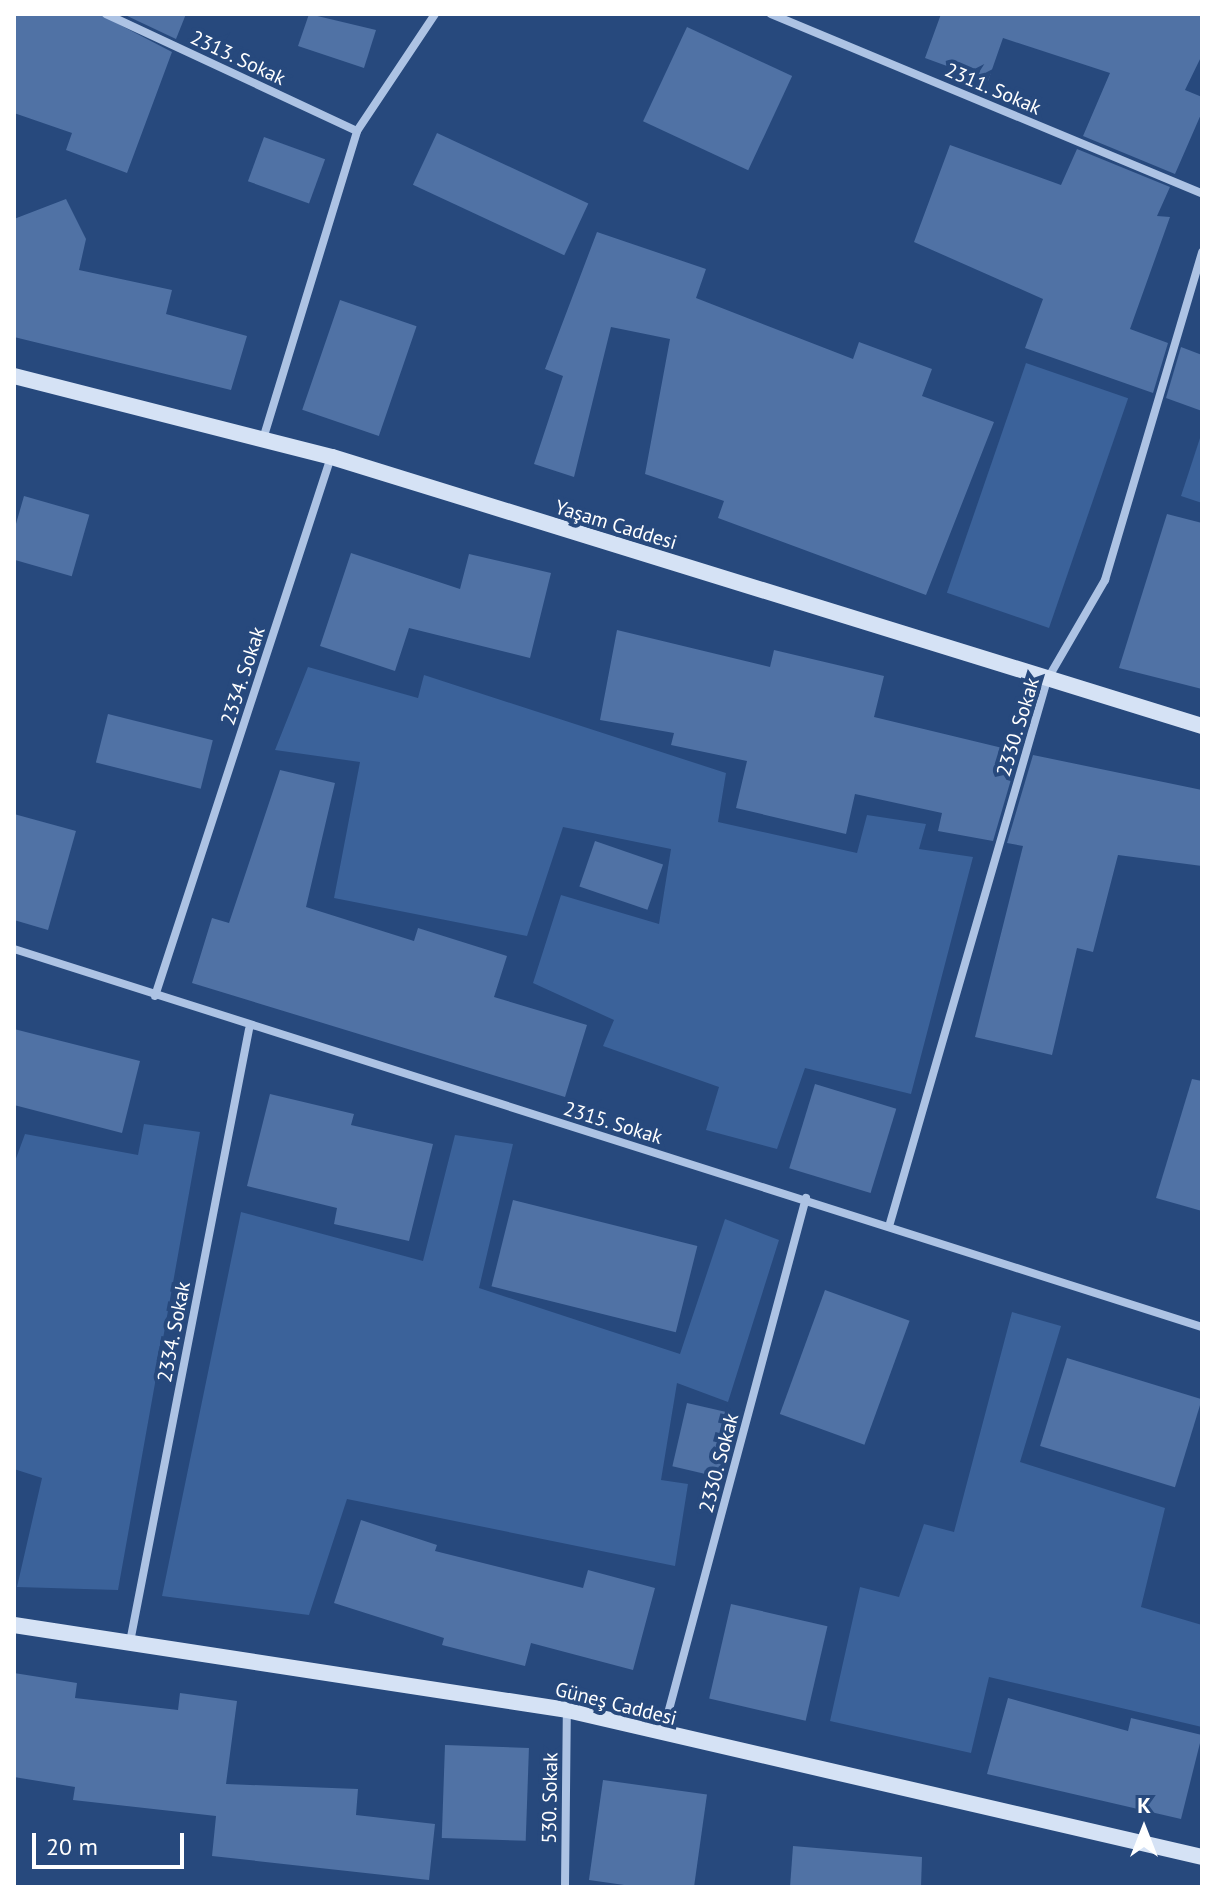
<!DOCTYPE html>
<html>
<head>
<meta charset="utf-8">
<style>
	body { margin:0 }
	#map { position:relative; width:1216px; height:1901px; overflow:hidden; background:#27497d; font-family:"PT Sans",sans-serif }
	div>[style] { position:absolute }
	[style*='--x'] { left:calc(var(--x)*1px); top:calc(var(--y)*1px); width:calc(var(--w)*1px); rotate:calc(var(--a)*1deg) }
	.green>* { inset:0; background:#3b629a; transform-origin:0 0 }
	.building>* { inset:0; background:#5072a5; transform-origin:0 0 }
	.street>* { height:8px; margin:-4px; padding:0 4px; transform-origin:4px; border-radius:4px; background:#adc3e4 }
	.secondary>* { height:16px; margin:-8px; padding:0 8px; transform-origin:8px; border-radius:8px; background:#d5e2f5 }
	span { translate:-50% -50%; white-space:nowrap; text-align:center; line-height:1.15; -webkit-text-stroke:8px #27497d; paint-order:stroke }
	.street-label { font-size:20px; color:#fff }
	.frame { position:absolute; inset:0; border:16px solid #fff; pointer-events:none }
	.north { position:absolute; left:1104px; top:1789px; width:80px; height:80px; -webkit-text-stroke:6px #27497d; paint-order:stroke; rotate:0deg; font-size:22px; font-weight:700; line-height:32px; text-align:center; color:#fff }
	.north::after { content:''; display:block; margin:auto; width:28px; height:36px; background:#fff; clip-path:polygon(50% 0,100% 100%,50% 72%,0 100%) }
	.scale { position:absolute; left:32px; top:1833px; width:152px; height:36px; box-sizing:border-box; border:4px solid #fff; border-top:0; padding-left:10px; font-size:24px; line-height:28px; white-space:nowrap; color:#fff; -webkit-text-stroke:6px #27497d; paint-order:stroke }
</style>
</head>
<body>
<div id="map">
	<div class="green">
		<i style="left:1026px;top:363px;width:108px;height:243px;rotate:19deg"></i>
		<i style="clip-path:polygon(1202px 432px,1202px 503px,1181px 496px)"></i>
		<i style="clip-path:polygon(308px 667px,418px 698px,424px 675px,726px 773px,718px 822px,857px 853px,867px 815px,926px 824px,919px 849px,973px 857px,911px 1094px,805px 1068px,777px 1149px,706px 1130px,719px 1087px,603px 1046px,614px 1020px,533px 983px,561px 895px,659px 924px,671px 849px,563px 827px,527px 936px,334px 898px,360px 762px,275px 750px)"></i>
		<i style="clip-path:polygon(144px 1124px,200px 1132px,118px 1590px,17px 1587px,42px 1478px,14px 1469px,14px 1164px,25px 1134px,138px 1155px)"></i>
		<i style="clip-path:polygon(455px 1135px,513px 1144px,479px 1288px,680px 1354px,725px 1219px,779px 1240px,728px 1402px,677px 1383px,661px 1480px,688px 1484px,675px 1566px,347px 1499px,309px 1615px,162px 1596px,241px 1212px,423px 1261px)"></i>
		<i style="clip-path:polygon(1012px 1312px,1061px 1326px,1020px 1462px,1165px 1508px,1141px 1607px,1202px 1625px,1202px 1727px,989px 1677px,971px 1753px,830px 1721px,860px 1587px,899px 1597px,924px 1524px,954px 1532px)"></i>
	</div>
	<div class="building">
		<i style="clip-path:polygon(14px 14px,99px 14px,172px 52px,127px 173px,66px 150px,72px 133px,14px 113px)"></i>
		<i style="clip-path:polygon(123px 14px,186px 14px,176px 39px)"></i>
		<i style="clip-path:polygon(309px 14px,376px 30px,364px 68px,298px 46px)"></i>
		<i style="clip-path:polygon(941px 14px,1202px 14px,1202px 55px,1185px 90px,1202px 97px,1202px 112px,1175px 174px,1083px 136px,1110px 73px,1003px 38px,988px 81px,925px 58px)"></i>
		<i style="left:687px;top:27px;width:116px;height:104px;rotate:25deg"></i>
		<i style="left:437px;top:133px;width:167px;height:57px;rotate:25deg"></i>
		<i style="left:264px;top:137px;width:65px;height:47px;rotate:20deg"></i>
		<i style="clip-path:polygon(950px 145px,1061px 185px,1077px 149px,1170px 187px,1157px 216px,1170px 217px,1130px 329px,1168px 343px,1153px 393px,1025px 348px,1043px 299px,914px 242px)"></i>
		<i style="clip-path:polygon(66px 199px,86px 239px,79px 270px,172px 290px,166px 314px,247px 336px,231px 390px,14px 337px,14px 219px)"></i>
		<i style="clip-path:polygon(597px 232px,706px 269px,696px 298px,853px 359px,859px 342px,932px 369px,922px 396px,994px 422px,926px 595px,718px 518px,724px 501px,645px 474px,670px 339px,611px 327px,574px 477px,534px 464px,563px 376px,545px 369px)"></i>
		<i style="left:340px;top:300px;width:81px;height:116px;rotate:19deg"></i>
		<i style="clip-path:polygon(1181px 347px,1202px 355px,1202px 411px,1166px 398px)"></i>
		<i style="left:24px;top:496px;width:68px;height:64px;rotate:16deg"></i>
		<i style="clip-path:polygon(1167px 514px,1202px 523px,1202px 689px,1119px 668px)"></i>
		<i style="clip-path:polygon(351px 553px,460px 589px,469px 554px,551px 573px,530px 658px,409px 628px,395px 671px,320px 646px)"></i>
		<i style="clip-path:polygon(617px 630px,770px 667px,774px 650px,884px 676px,874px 717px,1019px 752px,993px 841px,938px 831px,942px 813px,855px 794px,846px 834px,736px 808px,747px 761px,671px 745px,674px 733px,600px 720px)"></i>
		<i style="left:108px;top:714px;width:108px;height:50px;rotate:14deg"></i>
		<i style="clip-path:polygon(1033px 755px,1202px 790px,1202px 866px,1118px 855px,1093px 952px,1077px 948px,1052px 1055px,975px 1037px,1023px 846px,1007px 843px)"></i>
		<i style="clip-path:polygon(280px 770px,335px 783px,306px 907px,414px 941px,418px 928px,507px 956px,494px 997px,587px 1025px,565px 1097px,192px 983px,212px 918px,229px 923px)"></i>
		<i style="clip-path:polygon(14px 814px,76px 831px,48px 930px,14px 920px)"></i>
		<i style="left:595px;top:841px;width:72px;height:48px;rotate:19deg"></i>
		<i style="clip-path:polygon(14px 1029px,140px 1061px,122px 1133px,14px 1105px)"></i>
		<i style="clip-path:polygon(1192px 1079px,1202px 1081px,1202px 1211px,1156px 1198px)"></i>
		<i style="left:815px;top:1084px;width:85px;height:88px;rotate:17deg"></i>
		<i style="clip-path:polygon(270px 1094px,354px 1114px,351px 1125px,433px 1144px,409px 1241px,334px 1224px,337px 1208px,247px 1186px)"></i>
		<i style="left:513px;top:1200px;width:190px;height:89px;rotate:14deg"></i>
		<i style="left:825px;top:1290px;width:90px;height:132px;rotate:20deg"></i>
		<i style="left:1067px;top:1358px;width:141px;height:92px;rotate:17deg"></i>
		<i style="left:687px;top:1403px;width:47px;height:65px;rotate:13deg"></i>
		<i style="clip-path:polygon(361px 1520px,437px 1545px,435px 1551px,583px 1588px,588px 1570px,655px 1588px,633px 1670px,531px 1643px,525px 1666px,442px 1645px,444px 1638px,334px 1603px)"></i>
		<i style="left:731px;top:1604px;width:99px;height:97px;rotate:13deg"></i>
		<i style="clip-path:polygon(14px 1673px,77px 1683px,75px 1698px,178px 1710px,180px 1693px,237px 1701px,226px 1784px,358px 1789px,356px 1815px,435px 1824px,429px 1880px,212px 1856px,216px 1816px,73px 1800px,75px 1787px,14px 1777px)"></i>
		<i style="clip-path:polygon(1008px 1698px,1128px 1731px,1131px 1718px,1202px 1735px,1181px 1819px,987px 1774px)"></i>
		<i style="left:445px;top:1745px;width:84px;height:93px;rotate:2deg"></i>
		<i style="left:603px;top:1780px;width:105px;height:101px;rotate:8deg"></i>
		<i style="clip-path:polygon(793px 1846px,922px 1857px,921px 1887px,790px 1887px)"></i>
	</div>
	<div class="street">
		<i style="--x:106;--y:14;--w:277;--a:25"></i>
		<i style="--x:771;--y:14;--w:467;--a:22.6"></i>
		<i style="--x:263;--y:439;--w:322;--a:-73"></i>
		<i style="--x:357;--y:131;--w:141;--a:-56.3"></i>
		<i style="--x:14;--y:949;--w:1247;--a:17.65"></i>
		<i style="--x:155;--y:996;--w:567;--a:-71.92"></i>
		<i style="--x:890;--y:1223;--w:565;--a:-73.87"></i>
		<i style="--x:1047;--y:680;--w:116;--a:-59.9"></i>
		<i style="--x:1105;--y:580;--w:342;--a:-73.5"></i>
		<i style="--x:130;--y:1642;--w:624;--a:-79.01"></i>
		<i style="--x:663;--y:1732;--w:553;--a:-75.01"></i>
		<i style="--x:565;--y:1887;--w:177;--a:-89.4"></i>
	</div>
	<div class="secondary">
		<i style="--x:14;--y:376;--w:328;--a:14.3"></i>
		<i style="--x:332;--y:457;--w:911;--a:17.18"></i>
		<i style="--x:14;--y:1625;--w:559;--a:8.74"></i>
		<i style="--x:567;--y:1710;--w:652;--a:13.03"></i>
	</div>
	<div class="street-label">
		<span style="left:238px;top:58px;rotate:25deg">2313. Sokak</span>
		<span style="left:993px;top:89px;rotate:23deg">2311. Sokak</span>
		<span style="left:616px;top:525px;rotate:17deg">Yaşam Caddesi</span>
		<span style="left:243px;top:676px;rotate:-72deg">2334. Sokak</span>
		<span style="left:1018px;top:727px;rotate:-73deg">2330. Sokak</span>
		<span style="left:613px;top:1123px;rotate:17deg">2315. Sokak</span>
		<span style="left:174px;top:1332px;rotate:-79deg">2334. Sokak</span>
		<span style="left:719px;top:1463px;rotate:-75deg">2330. Sokak</span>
		<span style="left:616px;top:1704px;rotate:14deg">Güneş Caddesi</span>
		<span style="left:550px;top:1798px;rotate:-89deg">530. Sokak</span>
	</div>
	<div class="frame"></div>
	<div class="north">K</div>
	<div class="scale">20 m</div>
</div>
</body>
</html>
